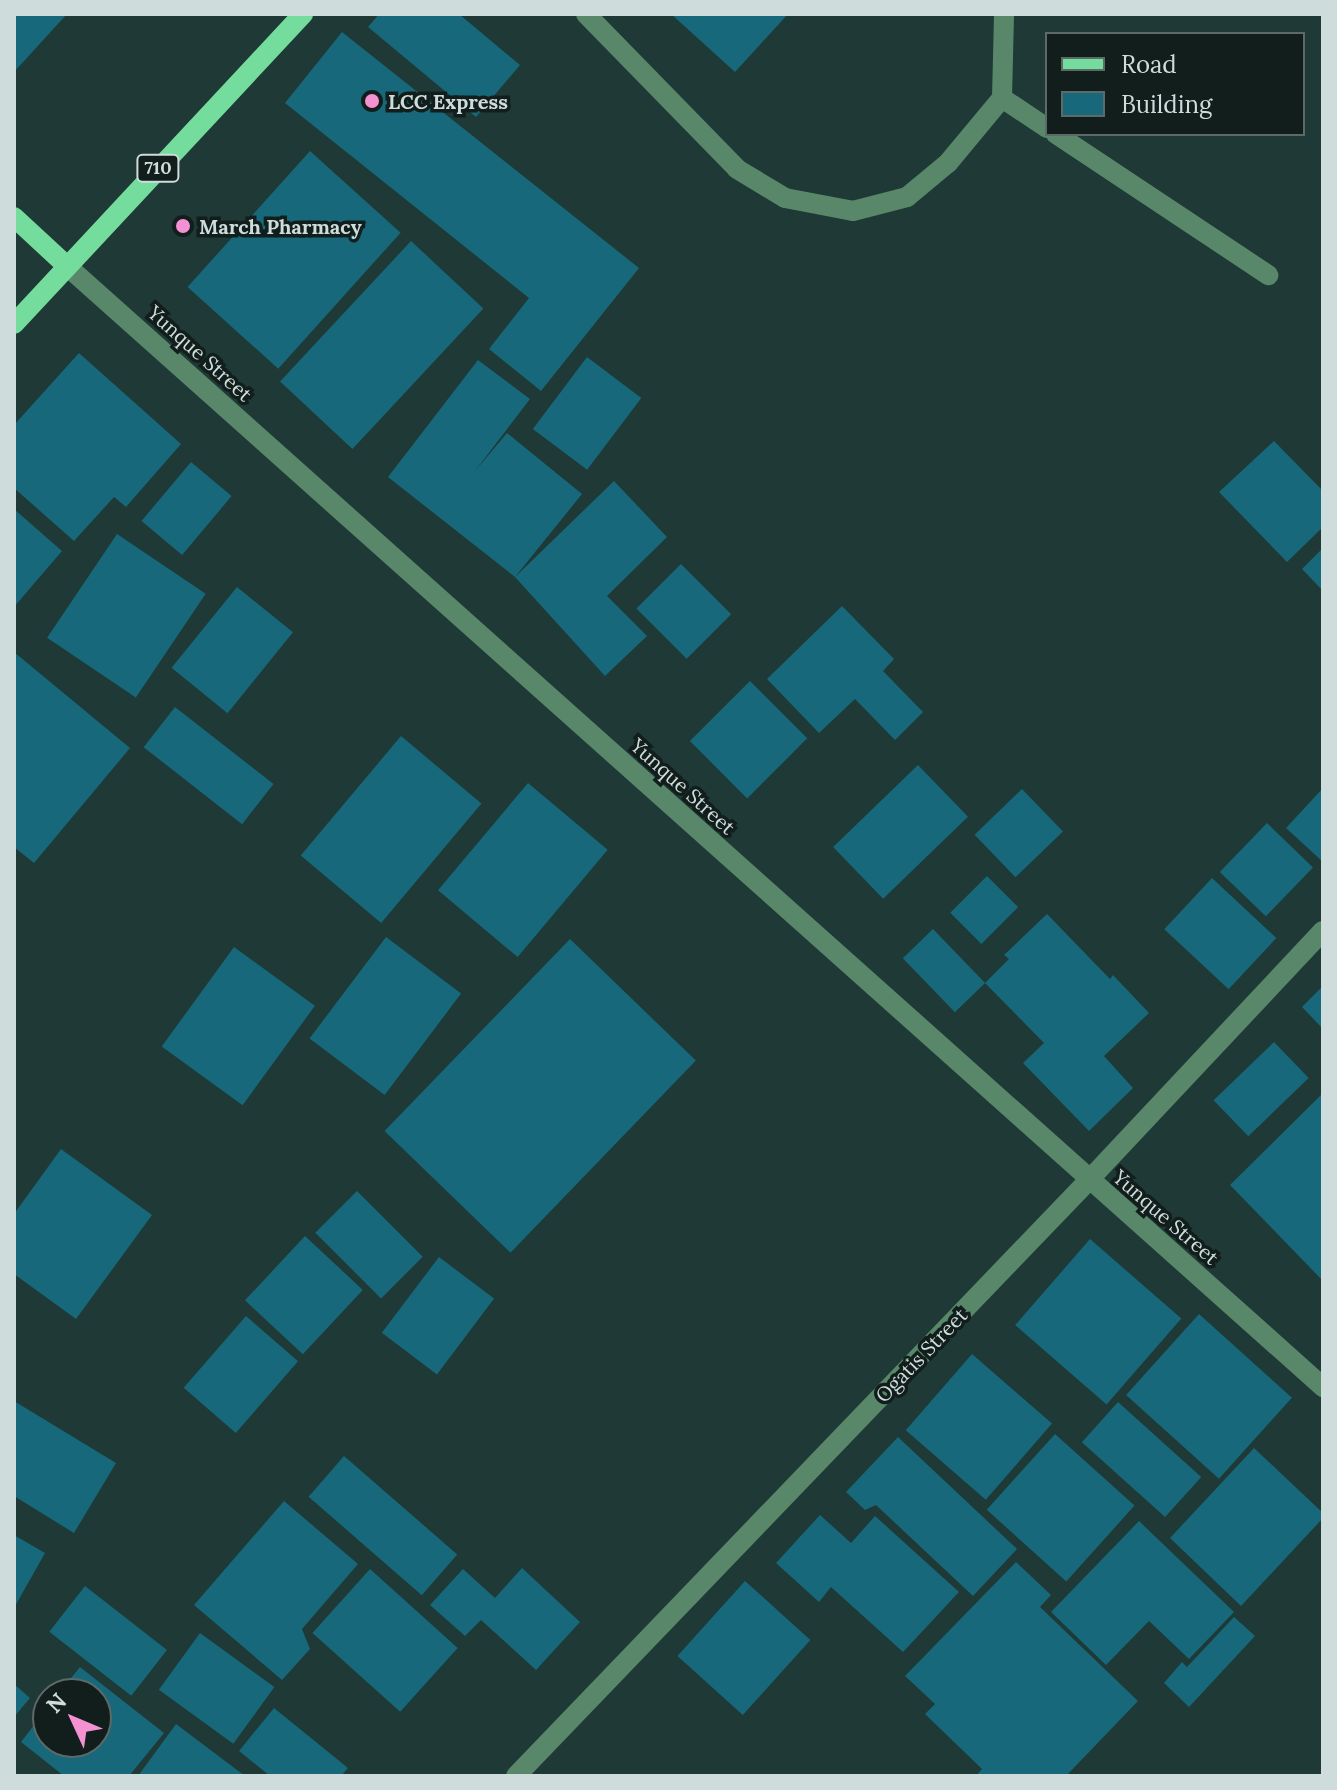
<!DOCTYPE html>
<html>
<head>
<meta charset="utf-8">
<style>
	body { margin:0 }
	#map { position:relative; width:1337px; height:1790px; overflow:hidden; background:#1f3936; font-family:Lora,serif }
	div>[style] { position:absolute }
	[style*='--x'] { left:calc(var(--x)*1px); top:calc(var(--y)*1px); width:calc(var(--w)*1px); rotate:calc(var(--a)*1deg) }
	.building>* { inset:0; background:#16687a; transform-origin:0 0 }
	.minor>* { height:20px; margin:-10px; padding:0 10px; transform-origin:10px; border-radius:10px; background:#588869 }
	.major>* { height:20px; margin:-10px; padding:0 10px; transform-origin:10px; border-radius:10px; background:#74dd9d }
	.dots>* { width:22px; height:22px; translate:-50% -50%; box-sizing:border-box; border:4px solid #121e1c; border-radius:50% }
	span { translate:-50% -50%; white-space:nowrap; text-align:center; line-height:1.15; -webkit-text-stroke:7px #121e1c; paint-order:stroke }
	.shield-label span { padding:2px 6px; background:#121e1c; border:2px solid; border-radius:6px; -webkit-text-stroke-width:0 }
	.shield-label { font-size:18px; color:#cedddb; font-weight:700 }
	.poi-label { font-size:20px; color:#cedddb; font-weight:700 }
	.left { translate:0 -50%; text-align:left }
	.street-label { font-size:20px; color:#cedddb }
	.frame { position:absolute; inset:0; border:16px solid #cedddb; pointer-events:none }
	.legend { position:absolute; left:1045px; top:32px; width:260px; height:104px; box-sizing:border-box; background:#121e1c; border:2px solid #5d6a68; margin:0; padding:10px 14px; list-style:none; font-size:24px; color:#cedddb }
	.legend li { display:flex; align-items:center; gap:16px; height:40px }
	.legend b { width:40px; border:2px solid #5d6a68 }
	.north { position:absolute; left:32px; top:1678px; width:80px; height:80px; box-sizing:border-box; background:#121e1c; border:2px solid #5d6a68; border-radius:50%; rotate:314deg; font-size:22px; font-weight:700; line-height:32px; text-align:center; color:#cedddb }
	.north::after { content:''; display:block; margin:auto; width:28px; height:36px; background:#f491d3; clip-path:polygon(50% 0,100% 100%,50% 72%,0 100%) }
</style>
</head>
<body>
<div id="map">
	<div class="building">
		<i style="clip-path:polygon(14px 14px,67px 14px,14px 72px)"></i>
		<i style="clip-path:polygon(379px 14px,459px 14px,520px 65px,476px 117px,368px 27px)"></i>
		<i style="clip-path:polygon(671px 14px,788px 14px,735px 72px)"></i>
		<i style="clip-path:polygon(342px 32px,639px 268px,541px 391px,489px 349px,529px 298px,285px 103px)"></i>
		<i style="left:310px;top:151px;width:122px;height:183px;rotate:42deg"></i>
		<i style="left:411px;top:241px;width:99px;height:192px;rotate:43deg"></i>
		<i style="clip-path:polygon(79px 353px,181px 444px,126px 507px,114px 497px,74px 541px,14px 488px,14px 425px)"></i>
		<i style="left:587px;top:357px;width:68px;height:90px;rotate:37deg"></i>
		<i style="clip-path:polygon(478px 360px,530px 399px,475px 471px,507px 433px,582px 494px,515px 577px,614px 481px,667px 537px,607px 596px,647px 636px,605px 676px,515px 577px,388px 477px)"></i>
		<i style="clip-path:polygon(1274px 441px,1323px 491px,1323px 527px,1287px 562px,1219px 492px)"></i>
		<i style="left:191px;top:462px;width:53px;height:77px;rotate:40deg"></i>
		<i style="clip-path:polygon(14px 509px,62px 551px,14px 607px)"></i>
		<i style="left:117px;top:534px;width:107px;height:125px;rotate:34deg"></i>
		<i style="clip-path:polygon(1323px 548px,1323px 591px,1302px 569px)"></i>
		<i style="left:681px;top:564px;width:71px;height:63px;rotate:45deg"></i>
		<i style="left:237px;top:587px;width:72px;height:104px;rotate:39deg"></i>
		<i style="clip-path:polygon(842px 606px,894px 659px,883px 671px,923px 712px,895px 740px,855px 699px,819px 733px,767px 679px)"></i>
		<i style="clip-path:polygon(14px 652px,130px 748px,34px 863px,14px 847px)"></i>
		<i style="left:750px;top:681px;width:81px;height:85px;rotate:45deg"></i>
		<i style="left:175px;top:707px;width:125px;height:51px;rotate:38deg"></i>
		<i style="left:401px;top:736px;width:105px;height:156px;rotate:40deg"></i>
		<i style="left:918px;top:765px;width:72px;height:118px;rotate:46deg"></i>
		<i style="left:528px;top:783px;width:104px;height:140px;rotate:40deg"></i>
		<i style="clip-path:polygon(1323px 788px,1323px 862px,1286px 828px)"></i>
		<i style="left:1022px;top:789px;width:59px;height:66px;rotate:46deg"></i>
		<i style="left:1267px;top:823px;width:64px;height:68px;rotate:44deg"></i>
		<i style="left:987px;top:876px;width:44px;height:52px;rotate:45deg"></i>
		<i style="left:1212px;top:878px;width:88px;height:70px;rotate:43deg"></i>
		<i style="clip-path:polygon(1047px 914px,1110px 979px,1113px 975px,1149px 1013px,1104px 1056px,1133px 1088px,1089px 1131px,1023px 1063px,1044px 1043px,985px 983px,1009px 959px,1004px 955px)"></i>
		<i style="left:933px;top:929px;width:75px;height:42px;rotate:46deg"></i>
		<i style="left:386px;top:937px;width:94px;height:127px;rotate:37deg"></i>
		<i style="left:570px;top:939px;width:175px;height:267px;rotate:44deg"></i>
		<i style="left:234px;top:947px;width:100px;height:123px;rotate:36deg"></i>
		<i style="clip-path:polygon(1323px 986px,1323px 1029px,1302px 1007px)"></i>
		<i style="left:1274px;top:1042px;width:50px;height:84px;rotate:46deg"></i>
		<i style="clip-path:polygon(1323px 1093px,1323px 1281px,1230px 1185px)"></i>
		<i style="clip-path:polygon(61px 1149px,152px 1215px,76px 1319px,14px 1274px,14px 1214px)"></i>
		<i style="left:357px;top:1191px;width:93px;height:59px;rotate:45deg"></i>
		<i style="left:305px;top:1236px;width:79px;height:88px;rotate:43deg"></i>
		<i style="left:1090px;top:1239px;width:121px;height:114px;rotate:41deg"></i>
		<i style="left:439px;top:1257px;width:69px;height:95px;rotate:37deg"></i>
		<i style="left:1199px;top:1314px;width:125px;height:109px;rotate:42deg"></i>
		<i style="left:246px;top:1316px;width:69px;height:95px;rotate:41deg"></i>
		<i style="left:972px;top:1354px;width:106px;height:101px;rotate:41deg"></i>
		<i style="clip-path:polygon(14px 1401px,116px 1463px,74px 1533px,14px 1496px)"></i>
		<i style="left:1118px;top:1402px;width:112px;height:54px;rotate:42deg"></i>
		<i style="left:1055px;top:1434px;width:107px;height:102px;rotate:42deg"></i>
		<i style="clip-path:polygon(898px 1437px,1017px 1549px,973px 1596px,876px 1505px,865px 1510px,846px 1492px)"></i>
		<i style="clip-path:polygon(1254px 1448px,1323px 1513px,1323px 1518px,1241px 1606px,1170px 1538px)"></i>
		<i style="left:344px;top:1456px;width:150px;height:54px;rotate:41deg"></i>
		<i style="clip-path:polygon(284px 1501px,358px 1564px,302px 1629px,310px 1649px,282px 1680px,194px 1605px)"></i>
		<i style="clip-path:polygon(820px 1515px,851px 1543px,875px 1516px,959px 1592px,903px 1652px,831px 1587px,819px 1602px,776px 1563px)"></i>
		<i style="clip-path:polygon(1139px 1521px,1234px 1612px,1189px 1659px,1149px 1621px,1106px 1665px,1051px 1612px)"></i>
		<i style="clip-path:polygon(14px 1535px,45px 1553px,14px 1608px)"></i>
		<i style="clip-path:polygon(1016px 1562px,1051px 1595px,1040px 1607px,1138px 1701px,1066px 1776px,976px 1776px,982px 1769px,925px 1714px,935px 1704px,905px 1676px)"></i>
		<i style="clip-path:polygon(522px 1568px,580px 1622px,536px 1670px,481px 1620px,465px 1636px,430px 1605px,463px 1569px,495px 1598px)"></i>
		<i style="left:370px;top:1569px;width:118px;height:86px;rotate:42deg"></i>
		<i style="left:745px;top:1581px;width:88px;height:101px;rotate:42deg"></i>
		<i style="left:85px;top:1586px;width:104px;height:58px;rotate:38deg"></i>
		<i style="clip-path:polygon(1234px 1617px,1255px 1636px,1189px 1707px,1164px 1683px,1182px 1662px,1187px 1667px)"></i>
		<i style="left:200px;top:1633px;width:92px;height:70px;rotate:36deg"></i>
		<i style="clip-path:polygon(80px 1667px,164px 1733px,129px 1776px,64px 1776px,21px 1742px,48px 1707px,48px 1742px,96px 1742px,96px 1694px,58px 1694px)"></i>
		<i style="clip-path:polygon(14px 1684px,30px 1698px,14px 1717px)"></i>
		<i style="clip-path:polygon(274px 1708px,348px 1768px,341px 1776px,270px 1776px,239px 1751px)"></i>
		<i style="clip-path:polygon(176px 1724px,245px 1776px,138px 1776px)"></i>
	</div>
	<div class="minor">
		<i style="--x:586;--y:14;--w:216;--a:45.7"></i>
		<i style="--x:737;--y:169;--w:56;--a:31.1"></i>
		<i style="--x:785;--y:198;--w:69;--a:10.8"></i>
		<i style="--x:853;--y:211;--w:56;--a:-14.5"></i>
		<i style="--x:907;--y:197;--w:53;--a:-39.7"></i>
		<i style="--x:948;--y:163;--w:85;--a:-50.3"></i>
		<i style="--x:1002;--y:98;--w:54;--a:33.7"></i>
		<i style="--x:1002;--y:98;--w:84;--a:-88.6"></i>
		<i style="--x:1056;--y:134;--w:255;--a:33.6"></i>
		<i style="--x:67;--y:266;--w:1684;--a:41.75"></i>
		<i style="--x:516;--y:1776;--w:825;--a:-46.13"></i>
		<i style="--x:1088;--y:1181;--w:343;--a:-46.8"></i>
	</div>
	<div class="major">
		<i style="--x:14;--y:217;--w:72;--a:42.8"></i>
		<i style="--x:14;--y:324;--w:424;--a:-47"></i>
	</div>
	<div class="dots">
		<i style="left:372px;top:101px;background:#f491d3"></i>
		<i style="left:183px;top:226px;background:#f491d3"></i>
	</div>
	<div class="shield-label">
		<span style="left:158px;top:168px">710</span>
	</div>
	<div class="poi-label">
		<span class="left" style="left:388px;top:101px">LCC Express</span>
		<span class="left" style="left:199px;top:226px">March Pharmacy</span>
	</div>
	<div class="street-label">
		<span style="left:200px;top:353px;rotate:42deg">Yunque Street</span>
		<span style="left:683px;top:786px;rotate:42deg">Yunque Street</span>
		<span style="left:1166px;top:1217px;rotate:41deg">Yunque Street</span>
		<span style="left:921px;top:1355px;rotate:-46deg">Ogatis Street</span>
	</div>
	<div class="frame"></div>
	<ul class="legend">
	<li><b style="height:10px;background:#74dd9d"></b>Road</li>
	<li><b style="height:22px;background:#16687a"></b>Building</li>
	</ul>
	<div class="north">N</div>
</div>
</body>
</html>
